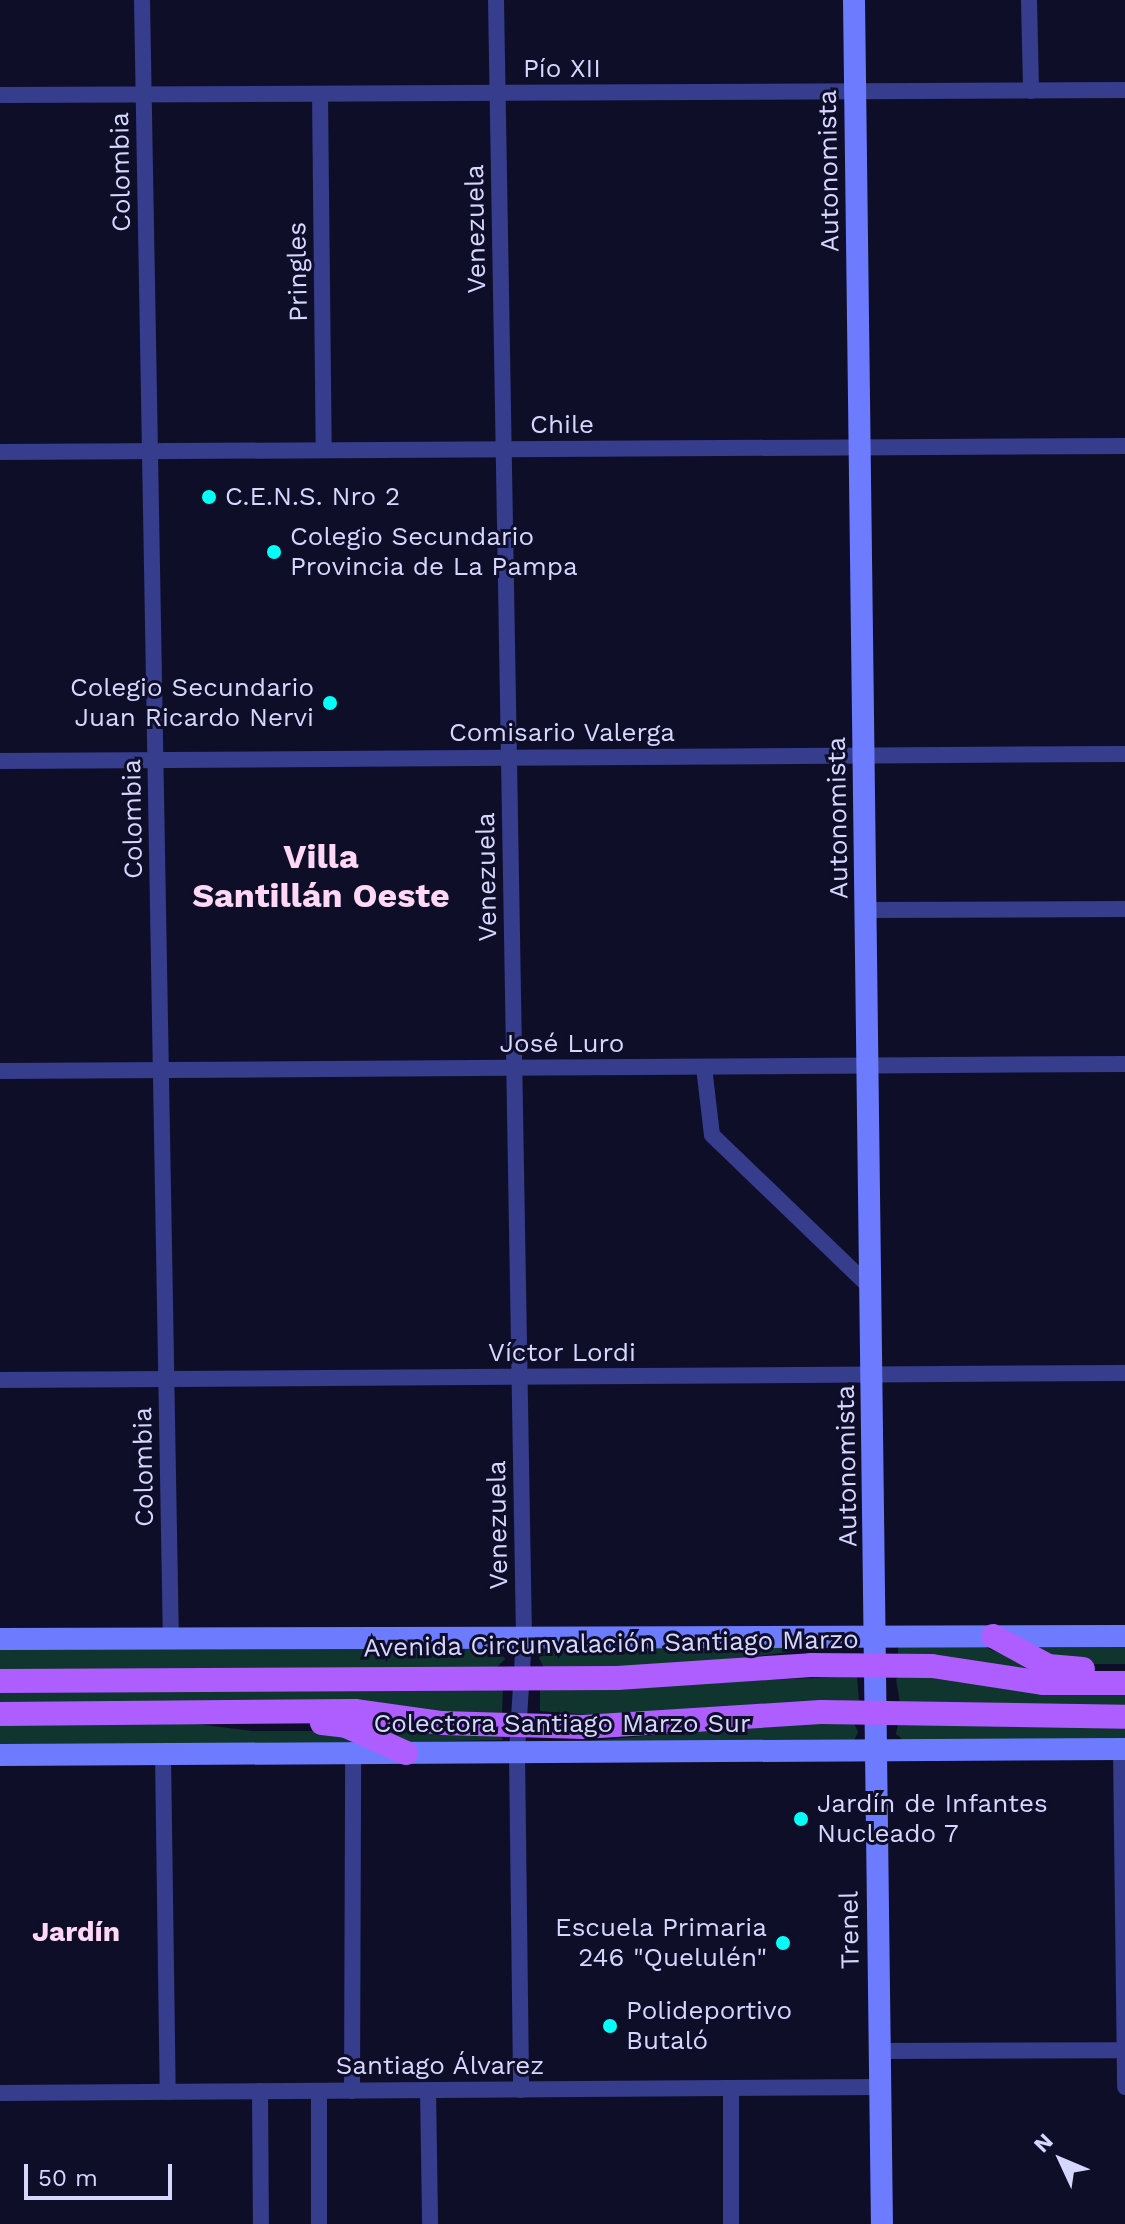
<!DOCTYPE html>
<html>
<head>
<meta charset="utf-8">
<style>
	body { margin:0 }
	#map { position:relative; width:1125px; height:2224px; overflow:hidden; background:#0f0e29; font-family:"Work Sans",sans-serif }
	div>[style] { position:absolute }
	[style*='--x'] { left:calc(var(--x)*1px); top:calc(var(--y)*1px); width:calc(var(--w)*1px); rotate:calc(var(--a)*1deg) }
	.green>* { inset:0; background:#10342e }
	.street>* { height:16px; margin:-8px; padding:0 8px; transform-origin:8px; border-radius:8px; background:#353d8c }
	.secondary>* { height:22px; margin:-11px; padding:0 11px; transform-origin:11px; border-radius:11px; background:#6d7cff }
	.primary>* { height:24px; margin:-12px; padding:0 12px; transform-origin:12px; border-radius:12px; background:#ae5dff }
	.dots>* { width:22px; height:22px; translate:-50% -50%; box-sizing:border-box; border:4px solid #0f0e29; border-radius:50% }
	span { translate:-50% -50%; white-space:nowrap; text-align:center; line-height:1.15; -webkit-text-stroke:6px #0f0e29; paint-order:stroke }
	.street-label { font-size:26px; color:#d6d7ff }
	.poi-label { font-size:26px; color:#d6d7ff }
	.left { translate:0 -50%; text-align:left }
	.right { translate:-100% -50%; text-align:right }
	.neighbourhood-label { font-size:28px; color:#ffd8f6; font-weight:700 }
	.district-label { font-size:34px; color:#ffd8f6; font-weight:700 }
	.north { position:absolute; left:1021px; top:2120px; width:80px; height:80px; -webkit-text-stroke:6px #0f0e29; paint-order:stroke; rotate:314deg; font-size:22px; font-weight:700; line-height:32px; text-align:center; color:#d6d7ff }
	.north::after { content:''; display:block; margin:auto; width:28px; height:36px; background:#d6d7ff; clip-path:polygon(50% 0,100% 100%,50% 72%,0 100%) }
	.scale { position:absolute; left:24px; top:2164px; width:148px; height:36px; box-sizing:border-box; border:4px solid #d6d7ff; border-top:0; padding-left:10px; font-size:24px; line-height:28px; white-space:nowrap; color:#d6d7ff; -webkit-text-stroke:6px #0f0e29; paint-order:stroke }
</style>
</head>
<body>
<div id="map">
	<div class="green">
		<i style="clip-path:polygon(1125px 1645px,1125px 1664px,1067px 1664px,1031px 1647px)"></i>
		<i style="clip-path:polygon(898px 1647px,985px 1647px,1045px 1672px,898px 1655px)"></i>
		<i style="clip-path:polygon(0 1648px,498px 1648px,505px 1659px,497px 1667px,0 1672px)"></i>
		<i style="clip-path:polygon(547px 1648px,812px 1647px,814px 1649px,680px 1666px,544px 1668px,539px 1658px)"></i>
		<i style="clip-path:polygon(901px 1675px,1125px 1694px,1125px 1707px,900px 1703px,896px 1679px)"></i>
		<i style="clip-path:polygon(857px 1676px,859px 1701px,602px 1716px,540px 1711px,540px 1690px)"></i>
		<i style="clip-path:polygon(503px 1688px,502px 1714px,440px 1713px,362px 1701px,0 1704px,0 1690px)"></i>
		<i style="clip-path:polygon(173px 1721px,252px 1731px,337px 1731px,364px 1743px,0 1747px,0 1723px)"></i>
		<i style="clip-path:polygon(998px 1722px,1125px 1728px,1125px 1739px,903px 1740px,896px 1734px,898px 1724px)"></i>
		<i style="clip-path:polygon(367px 1723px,501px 1735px,503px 1740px,410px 1742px)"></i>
		<i style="clip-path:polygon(783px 1723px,854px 1723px,858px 1732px,854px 1741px,579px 1742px)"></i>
	</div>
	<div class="street">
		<i style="--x:142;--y:0;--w:1638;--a:88.99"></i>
		<i style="--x:496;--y:0;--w:1637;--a:89.02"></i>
		<i style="--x:524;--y:1637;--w:115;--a:93.5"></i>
		<i style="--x:517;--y:1752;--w:338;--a:89.3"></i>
		<i style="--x:1029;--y:0;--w:91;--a:88.7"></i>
		<i style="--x:320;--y:94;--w:356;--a:89.4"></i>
		<i style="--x:0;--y:95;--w:1125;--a:-0.25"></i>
		<i style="--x:0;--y:452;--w:1125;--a:-0.31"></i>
		<i style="--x:0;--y:761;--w:1125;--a:-0.36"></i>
		<i style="--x:867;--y:910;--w:258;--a:-0.2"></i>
		<i style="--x:704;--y:1067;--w:68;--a:83.3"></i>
		<i style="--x:712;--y:1135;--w:223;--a:43.9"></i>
		<i style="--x:0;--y:1071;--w:1125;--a:-0.36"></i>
		<i style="--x:0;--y:1380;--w:1125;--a:-0.36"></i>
		<i style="--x:1121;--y:1749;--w:338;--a:89.3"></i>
		<i style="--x:163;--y:1754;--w:338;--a:89.2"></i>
		<i style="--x:880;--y:2051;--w:245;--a:-0.2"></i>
		<i style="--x:731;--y:2088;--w:136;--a:90"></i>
		<i style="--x:428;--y:2090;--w:134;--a:89.1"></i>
		<i style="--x:260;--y:2091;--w:133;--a:89.6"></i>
		<i style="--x:352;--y:2091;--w:338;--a:-89.8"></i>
		<i style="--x:0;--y:2093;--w:880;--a:-0.39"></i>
		<i style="--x:319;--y:2224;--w:133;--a:-90"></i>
	</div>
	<div class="secondary">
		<i style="--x:854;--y:0;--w:2224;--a:89.28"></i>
		<i style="--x:0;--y:1639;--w:1125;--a:-0.15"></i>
		<i style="--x:0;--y:1755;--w:1125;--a:-0.31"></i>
	</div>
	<div class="primary">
		<i style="--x:993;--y:1636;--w:63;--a:28.6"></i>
		<i style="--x:1048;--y:1666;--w:35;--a:5"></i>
		<i style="--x:0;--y:1681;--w:617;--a:-0.28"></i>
		<i style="--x:617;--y:1678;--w:194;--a:-3.8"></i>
		<i style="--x:811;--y:1665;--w:121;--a:0.5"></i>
		<i style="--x:932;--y:1666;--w:112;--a:8.7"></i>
		<i style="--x:1043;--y:1683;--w:82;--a:0"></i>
		<i style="--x:0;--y:1714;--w:355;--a:-0.5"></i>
		<i style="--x:355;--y:1711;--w:88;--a:7.9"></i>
		<i style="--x:442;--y:1723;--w:141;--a:1.6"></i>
		<i style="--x:583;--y:1727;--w:238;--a:-3.6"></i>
		<i style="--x:821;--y:1712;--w:304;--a:0.9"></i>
		<i style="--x:322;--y:1723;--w:24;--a:7"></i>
		<i style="--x:346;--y:1726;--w:66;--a:24.2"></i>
	</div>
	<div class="dots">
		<i style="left:209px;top:497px;background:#02fff8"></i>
		<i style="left:274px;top:552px;background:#02fff8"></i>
		<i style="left:330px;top:703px;background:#02fff8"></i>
		<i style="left:801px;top:1819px;background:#02fff8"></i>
		<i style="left:783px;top:1943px;background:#02fff8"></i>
		<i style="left:610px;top:2026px;background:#02fff8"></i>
	</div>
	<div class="street-label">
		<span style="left:562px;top:69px">Pío XII</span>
		<span style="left:829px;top:171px;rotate:-91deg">Autonomista</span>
		<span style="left:121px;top:172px;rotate:-91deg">Colombia</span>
		<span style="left:476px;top:229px;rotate:-91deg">Venezuela</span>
		<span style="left:298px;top:272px;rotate:-91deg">Pringles</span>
		<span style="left:562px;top:425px">Chile</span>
		<span style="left:562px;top:733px">Comisario Valerga</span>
		<span style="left:838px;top:818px;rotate:-91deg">Autonomista</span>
		<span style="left:133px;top:819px;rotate:-91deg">Colombia</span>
		<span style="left:487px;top:877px;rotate:-91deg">Venezuela</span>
		<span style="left:562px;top:1044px">José Luro</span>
		<span style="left:562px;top:1353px">Víctor Lordi</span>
		<span style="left:847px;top:1466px;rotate:-91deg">Autonomista</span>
		<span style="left:144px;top:1467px;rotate:-91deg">Colombia</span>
		<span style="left:498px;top:1525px;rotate:-91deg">Venezuela</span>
		<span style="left:611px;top:1644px;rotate:-1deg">Avenida Circunvalación Santiago Marzo</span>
		<span style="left:562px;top:1724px">Colectora Santiago Marzo Sur</span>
		<span style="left:850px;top:1930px;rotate:-91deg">Trenel</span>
		<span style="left:440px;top:2066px">Santiago Álvarez</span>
	</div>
	<div class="poi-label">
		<span class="left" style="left:225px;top:497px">C.E.N.S. Nro 2</span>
		<span class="left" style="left:290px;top:552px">Colegio Secundario<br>Provincia de La Pampa</span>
		<span class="right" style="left:314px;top:703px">Colegio Secundario<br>Juan Ricardo Nervi</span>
		<span class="left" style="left:817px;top:1819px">Jardín de Infantes<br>Nucleado 7</span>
		<span class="right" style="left:767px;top:1943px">Escuela Primaria<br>246 "Quelulén"</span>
		<span class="left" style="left:626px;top:2026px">Polideportivo<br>Butaló</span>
	</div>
	<div class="neighbourhood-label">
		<span style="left:76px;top:1932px">Jardín</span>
	</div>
	<div class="district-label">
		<span style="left:321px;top:876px">Villa<br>Santillán Oeste</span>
	</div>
	<div class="north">N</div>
	<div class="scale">50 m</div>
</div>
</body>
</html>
